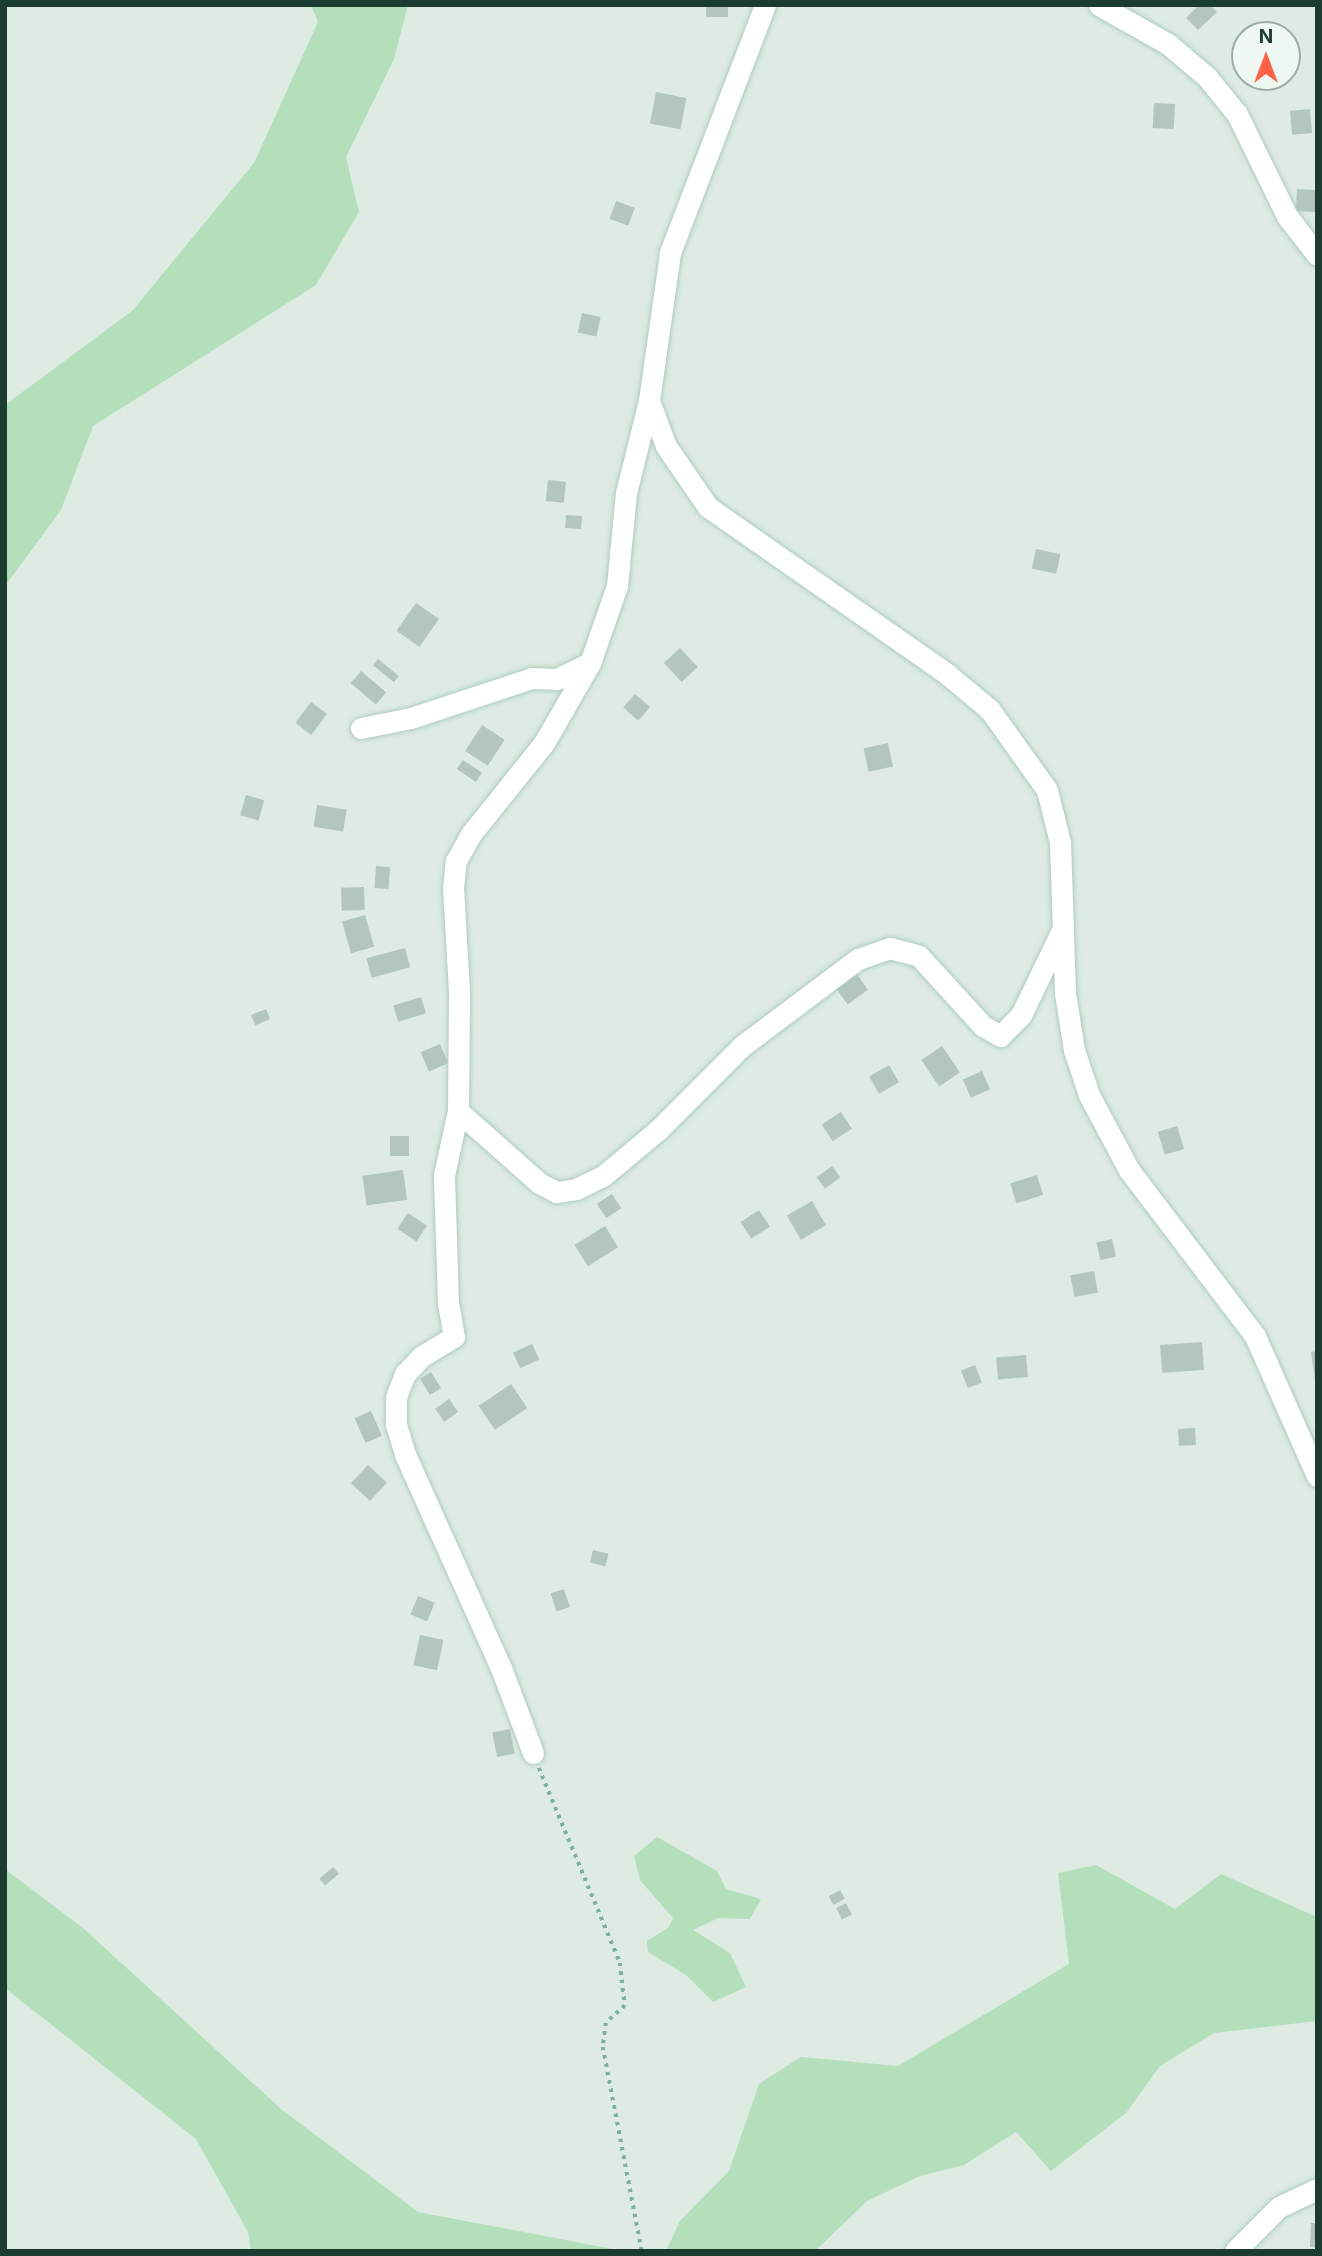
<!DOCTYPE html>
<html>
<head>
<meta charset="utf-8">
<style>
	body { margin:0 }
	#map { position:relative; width:1322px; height:2256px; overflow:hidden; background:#ddebe3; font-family:Inter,sans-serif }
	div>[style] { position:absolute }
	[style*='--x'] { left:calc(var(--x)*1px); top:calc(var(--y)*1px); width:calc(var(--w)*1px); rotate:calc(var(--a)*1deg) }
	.green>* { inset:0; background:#b3dfbb }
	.building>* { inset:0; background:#b2c6bc; transform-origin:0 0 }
	.path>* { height:3.5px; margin-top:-1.75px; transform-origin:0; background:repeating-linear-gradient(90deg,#7ab29b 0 3.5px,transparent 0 8.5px) }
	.roads { filter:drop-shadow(0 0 2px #afccbf) drop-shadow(0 0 2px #afccbf) }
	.street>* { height:21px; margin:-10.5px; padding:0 10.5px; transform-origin:10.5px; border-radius:10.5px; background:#fff }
	.secondary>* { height:21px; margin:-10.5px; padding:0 10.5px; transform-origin:10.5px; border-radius:10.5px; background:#fff }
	span { translate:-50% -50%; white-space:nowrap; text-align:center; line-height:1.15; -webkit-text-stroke:5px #eef7f2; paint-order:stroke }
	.frame { position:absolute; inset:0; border:7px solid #1d3c31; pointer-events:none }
	.north { position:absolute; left:1231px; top:21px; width:70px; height:70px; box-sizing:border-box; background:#eef7f2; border:2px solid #9aaca5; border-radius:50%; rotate:0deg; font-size:19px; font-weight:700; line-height:28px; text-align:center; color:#1d3c31 }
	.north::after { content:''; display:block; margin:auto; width:24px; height:32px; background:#ff6347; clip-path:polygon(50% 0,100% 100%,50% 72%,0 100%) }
</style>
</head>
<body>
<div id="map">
	<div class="green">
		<i style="clip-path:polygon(311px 5px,408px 5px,394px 59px,346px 157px,359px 212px,316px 285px,93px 426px,61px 510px,5px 586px,5px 405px,132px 311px,254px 163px,318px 22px)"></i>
		<i style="clip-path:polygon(657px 1837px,717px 1871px,726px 1889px,761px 1899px,750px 1919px,718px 1918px,693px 1930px,730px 1953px,746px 1987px,713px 2002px,686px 1975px,648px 1952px,647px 1941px,668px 1928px,673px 1918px,640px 1880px,634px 1856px)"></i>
		<i style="clip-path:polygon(1096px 1865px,1175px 1909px,1221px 1874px,1317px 1917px,1317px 2021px,1214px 2033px,1160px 2066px,1126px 2113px,1051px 2171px,1016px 2132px,964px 2165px,920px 2176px,867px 2201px,815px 2251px,666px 2251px,680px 2221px,729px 2171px,759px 2084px,801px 2057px,898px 2066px,1069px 1964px,1058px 1873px)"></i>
		<i style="clip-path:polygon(5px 1869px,83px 1928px,281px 2109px,418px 2212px,623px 2251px,251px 2251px,248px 2232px,196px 2139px,5px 1988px)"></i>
	</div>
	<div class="building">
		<i style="left:706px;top:5px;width:22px;height:12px"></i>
		<i style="clip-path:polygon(1199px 5px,1210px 5px,1217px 12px,1198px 30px,1186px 18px)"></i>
		<i style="left:656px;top:92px;width:31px;height:32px;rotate:11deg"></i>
		<i style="left:1154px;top:103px;width:21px;height:25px;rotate:3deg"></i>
		<i style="left:1310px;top:109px;width:24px;height:20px;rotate:85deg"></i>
		<i style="left:1297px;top:189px;width:20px;height:22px;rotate:3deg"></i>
		<i style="left:616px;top:201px;width:20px;height:19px;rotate:20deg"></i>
		<i style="left:582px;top:313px;width:19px;height:20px;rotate:12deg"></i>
		<i style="left:548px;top:480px;width:18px;height:21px;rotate:6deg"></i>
		<i style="left:566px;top:515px;width:16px;height:13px;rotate:4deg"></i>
		<i style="left:1036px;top:549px;width:25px;height:20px;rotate:12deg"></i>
		<i style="left:416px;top:603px;width:28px;height:34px;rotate:35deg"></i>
		<i style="left:680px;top:648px;width:26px;height:22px;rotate:47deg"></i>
		<i style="left:378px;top:659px;width:27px;height:8px;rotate:39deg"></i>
		<i style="left:361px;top:671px;width:33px;height:16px;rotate:40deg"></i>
		<i style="left:635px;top:694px;width:20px;height:18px;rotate:41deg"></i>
		<i style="left:311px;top:702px;width:20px;height:26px;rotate:37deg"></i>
		<i style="left:482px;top:725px;width:27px;height:31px;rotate:33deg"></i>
		<i style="left:888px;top:743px;width:24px;height:25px;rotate:78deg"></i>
		<i style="left:463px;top:760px;width:23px;height:11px;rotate:34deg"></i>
		<i style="left:246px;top:795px;width:19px;height:21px;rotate:16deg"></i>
		<i style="left:317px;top:805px;width:30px;height:22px;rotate:9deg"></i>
		<i style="left:376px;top:866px;width:14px;height:22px;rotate:4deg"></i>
		<i style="left:364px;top:887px;width:23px;height:23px;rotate:88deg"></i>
		<i style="left:365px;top:915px;width:33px;height:24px;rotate:74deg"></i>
		<i style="left:405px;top:948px;width:20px;height:40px;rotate:75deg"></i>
		<i style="left:855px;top:972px;width:22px;height:25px;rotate:54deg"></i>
		<i style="left:421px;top:997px;width:17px;height:29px;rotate:73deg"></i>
		<i style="left:266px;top:1009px;width:11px;height:16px;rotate:68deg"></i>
		<i style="left:440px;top:1044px;width:21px;height:21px;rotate:67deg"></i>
		<i style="left:942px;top:1046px;width:32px;height:25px;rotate:56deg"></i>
		<i style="left:889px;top:1065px;width:20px;height:23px;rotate:60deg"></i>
		<i style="left:982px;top:1071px;width:20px;height:21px;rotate:66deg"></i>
		<i style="left:841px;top:1112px;width:20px;height:23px;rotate:57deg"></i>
		<i style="left:1177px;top:1126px;width:24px;height:20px;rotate:73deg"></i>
		<i style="left:390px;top:1136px;width:19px;height:20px"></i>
		<i style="left:832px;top:1166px;width:14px;height:19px;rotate:54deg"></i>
		<i style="left:403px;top:1170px;width:30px;height:41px;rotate:82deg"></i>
		<i style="left:1037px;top:1175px;width:21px;height:28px;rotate:73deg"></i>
		<i style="left:612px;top:1194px;width:17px;height:18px;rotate:57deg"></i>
		<i style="left:812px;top:1201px;width:28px;height:29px;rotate:60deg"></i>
		<i style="left:759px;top:1210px;width:20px;height:22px;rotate:57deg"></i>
		<i style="left:408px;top:1213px;width:23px;height:19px;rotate:34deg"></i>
		<i style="left:605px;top:1226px;width:25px;height:36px;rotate:58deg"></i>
		<i style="left:1112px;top:1239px;width:18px;height:16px;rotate:77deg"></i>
		<i style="left:1094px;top:1271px;width:22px;height:24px;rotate:80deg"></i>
		<i style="left:1202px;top:1342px;width:28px;height:42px;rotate:86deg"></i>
		<i style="left:532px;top:1344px;width:17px;height:21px;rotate:65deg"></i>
		<i style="clip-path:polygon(1317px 1351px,1317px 1379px,1315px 1380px,1311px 1352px)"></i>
		<i style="left:1026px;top:1355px;width:22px;height:30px;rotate:85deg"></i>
		<i style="left:975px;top:1365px;width:19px;height:15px;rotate:69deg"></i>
		<i style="left:431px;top:1372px;width:19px;height:13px;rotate:58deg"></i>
		<i style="left:511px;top:1384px;width:29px;height:39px;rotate:56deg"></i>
		<i style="left:449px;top:1399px;width:16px;height:17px;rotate:55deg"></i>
		<i style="left:371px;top:1411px;width:27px;height:18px;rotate:66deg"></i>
		<i style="left:1195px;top:1428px;width:17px;height:17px;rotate:87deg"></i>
		<i style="left:368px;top:1465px;width:26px;height:25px;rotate:43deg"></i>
		<i style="left:593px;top:1550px;width:16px;height:13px;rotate:14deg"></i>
		<i style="left:564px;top:1589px;width:19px;height:14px;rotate:72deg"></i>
		<i style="left:418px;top:1596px;width:18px;height:20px;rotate:22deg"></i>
		<i style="left:420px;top:1635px;width:24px;height:31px;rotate:12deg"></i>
		<i style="left:510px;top:1729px;width:25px;height:18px;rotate:79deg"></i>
		<i style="left:333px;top:1867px;width:9px;height:18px;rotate:49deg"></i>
		<i style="left:840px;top:1890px;width:10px;height:13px;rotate:61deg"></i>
		<i style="left:846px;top:1903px;width:13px;height:11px;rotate:63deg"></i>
		<i style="clip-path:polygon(1311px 2223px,1317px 2223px,1317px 2248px,1310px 2247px)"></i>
	</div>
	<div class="path">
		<i style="--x:539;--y:1768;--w:211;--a:67.4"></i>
		<i style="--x:620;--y:1963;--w:43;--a:83.4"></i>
		<i style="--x:625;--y:2006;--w:25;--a:138"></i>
		<i style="--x:606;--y:2023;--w:24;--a:97"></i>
		<i style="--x:603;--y:2047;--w:208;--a:79.2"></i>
	</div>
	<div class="roads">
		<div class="street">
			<i style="--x:1099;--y:5;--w:79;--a:29.5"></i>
			<i style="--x:1168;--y:44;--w:51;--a:40.2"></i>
			<i style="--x:1207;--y:77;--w:48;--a:51"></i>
			<i style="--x:1237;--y:114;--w:114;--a:63.9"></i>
			<i style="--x:1287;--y:216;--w:49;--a:52.4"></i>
			<i style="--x:361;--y:728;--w:51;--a:-11.3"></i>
			<i style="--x:411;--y:718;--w:127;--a:-18.3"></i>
			<i style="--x:532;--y:678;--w:25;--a:2"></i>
			<i style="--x:557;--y:679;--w:37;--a:-26"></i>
			<i style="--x:458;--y:1111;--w:108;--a:41.6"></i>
			<i style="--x:539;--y:1183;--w:20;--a:27"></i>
			<i style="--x:557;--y:1192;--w:19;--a:-9"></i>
			<i style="--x:576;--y:1189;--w:30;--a:-26"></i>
			<i style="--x:603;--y:1176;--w:72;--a:-39.9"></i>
			<i style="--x:658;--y:1130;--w:119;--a:-45"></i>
			<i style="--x:742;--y:1046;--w:145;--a:-36.9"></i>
			<i style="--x:858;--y:959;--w:34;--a:-19"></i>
			<i style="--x:890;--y:948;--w:30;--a:15"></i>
			<i style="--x:919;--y:956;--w:95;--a:47.6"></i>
			<i style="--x:983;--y:1026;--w:20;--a:30"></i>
			<i style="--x:1000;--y:1036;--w:30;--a:-45"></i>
			<i style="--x:1021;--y:1015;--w:97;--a:-64.2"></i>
			<i style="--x:533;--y:1753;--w:91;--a:-110.6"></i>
			<i style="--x:501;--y:1668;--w:235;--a:-114.2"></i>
			<i style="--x:405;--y:1454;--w:31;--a:-107"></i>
			<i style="--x:396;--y:1424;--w:27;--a:-90"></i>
			<i style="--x:396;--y:1397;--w:25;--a:-69"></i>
			<i style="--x:405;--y:1374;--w:25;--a:-47"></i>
			<i style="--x:422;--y:1356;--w:37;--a:-31"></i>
			<i style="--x:454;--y:1337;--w:34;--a:-100"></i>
			<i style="--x:448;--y:1304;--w:129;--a:-91.8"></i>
			<i style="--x:444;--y:1175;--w:66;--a:-77.7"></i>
			<i style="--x:458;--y:1111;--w:120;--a:-89.5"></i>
			<i style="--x:459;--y:991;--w:103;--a:-93.3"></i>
			<i style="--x:453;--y:888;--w:27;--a:-84"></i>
			<i style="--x:456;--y:861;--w:31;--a:-61"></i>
			<i style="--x:471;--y:834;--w:117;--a:-51.3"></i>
			<i style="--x:544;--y:743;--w:92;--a:-60.1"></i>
			<i style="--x:590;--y:663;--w:82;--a:-70.7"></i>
			<i style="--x:617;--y:586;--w:93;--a:-84.5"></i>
			<i style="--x:626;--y:493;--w:95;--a:-76"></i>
			<i style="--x:1235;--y:2251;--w:62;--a:-45"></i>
			<i style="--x:1279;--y:2207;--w:42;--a:-25.3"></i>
		</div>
		<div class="secondary">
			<i style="--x:765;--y:5;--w:266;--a:111"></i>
			<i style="--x:670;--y:253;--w:149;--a:98.1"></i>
			<i style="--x:649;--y:401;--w:48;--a:69.3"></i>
			<i style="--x:666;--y:446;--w:74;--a:55.5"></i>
			<i style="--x:708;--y:507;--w:292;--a:34.9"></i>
			<i style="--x:947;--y:674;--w:56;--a:39.9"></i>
			<i style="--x:990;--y:710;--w:98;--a:54.5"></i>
			<i style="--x:1047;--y:790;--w:54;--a:76"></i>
			<i style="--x:1060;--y:842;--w:151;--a:88.1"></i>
			<i style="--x:1065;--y:993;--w:58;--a:81"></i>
			<i style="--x:1074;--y:1050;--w:47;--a:71.6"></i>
			<i style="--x:1089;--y:1095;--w:85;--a:61.9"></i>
			<i style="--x:1129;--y:1170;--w:208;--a:52.8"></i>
			<i style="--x:1255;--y:1336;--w:153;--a:66.1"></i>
		</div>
	</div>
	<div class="frame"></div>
	<div class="north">N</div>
</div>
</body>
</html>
